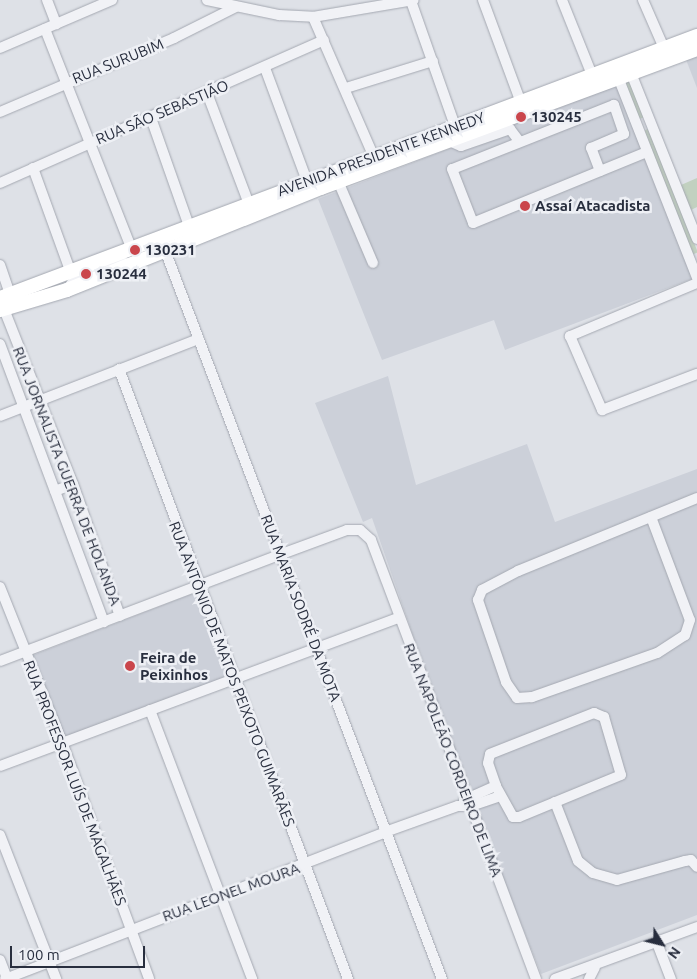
<!DOCTYPE html>
<html>
<head>
<meta charset="utf-8">
<style>
	body { margin:0 }
	#map { position:relative; width:697px; height:979px; overflow:hidden; background:#dee1e7; font-family:Ubuntu,sans-serif }
	div>[style] { position:absolute }
	[style*='--x'] { left:calc(var(--x)*1px); top:calc(var(--y)*1px); width:calc(var(--w)*1px); rotate:calc(var(--a)*1deg) }
	.built>* { inset:0; background:#ccd0d9; transform-origin:0 0 }
	.green>* { inset:0; background:#c2d1c0; transform-origin:0 0 }
	.roads { filter:drop-shadow(0 0 1px #a4a8b1) drop-shadow(0 0 1px #a4a8b1) }
	.minor>* { height:10px; margin:-5px; padding:0 5px; transform-origin:5px; border-radius:5px; background:#f1f2f6 }
	.major>* { height:14px; margin:-7px; padding:0 7px; transform-origin:7px; border-radius:7px; background:#fff }
	.dots>* { width:14px; height:14px; translate:-50% -50%; box-sizing:border-box; border:2px solid #eef0f5; border-radius:50% }
	span { translate:-50% -50%; white-space:nowrap; text-align:center; line-height:1.15; -webkit-text-stroke:5px #eef0f5; paint-order:stroke }
	.street-label { font-size:15px; color:#282e3e }
	.poi-label { font-size:15px; color:#282e3e; font-weight:700 }
	.left { translate:0 -50%; text-align:left }
	.north { position:absolute; left:637px; top:919px; width:50px; height:50px; -webkit-text-stroke:4px #eef0f5; paint-order:stroke; rotate:126deg; font-size:14px; font-weight:700; line-height:20px; text-align:center; color:#282e3e }
	.north::after { content:''; display:block; margin:auto; width:18px; height:22px; background:#282e3e; clip-path:polygon(50% 0,100% 100%,50% 72%,0 100%) }
	.scale { position:absolute; left:10px; top:946px; width:135px; height:22px; box-sizing:border-box; border:2px solid #282e3e; border-top:0; padding-left:6px; font-size:15px; line-height:18px; white-space:nowrap; color:#282e3e; -webkit-text-stroke:4px #eef0f5; paint-order:stroke }
</style>
</head>
<body>
<div id="map">
	<div class="built">
		<i style="clip-path:polygon(697px 53px,697px 88px,685px 57px)"></i>
		<i style="clip-path:polygon(620px 83px,692px 279px,505px 350px,494px 320px,382px 360px,318px 199px)"></i>
		<i style="clip-path:polygon(388px 376px,416px 485px,527px 444px,555px 522px,697px 469px,697px 915px,541px 974px,454px 753px,372px 518px,363px 522px,315px 403px)"></i>
		<i style="left:197px;top:592px;width:90px;height:179px;rotate:69deg"></i>
	</div>
	<div class="green">
		<i style="clip-path:polygon(631px 80px,645px 117px,639px 119px,624px 82px)"></i>
		<i style="left:648px;top:129px;width:133px;height:6px;rotate:68deg"></i>
		<i style="clip-path:polygon(697px 178px,697px 207px,691px 210px,681px 185px)"></i>
	</div>
	<div class="roads">
		<div class="minor">
			<i style="--x:47;--y:0;--w:26;--a:69"></i>
			<i style="--x:207;--y:0;--w:74;--a:11.8"></i>
			<i style="--x:279;--y:15;--w:34;--a:3"></i>
			<i style="--x:313;--y:17;--w:102;--a:-9.6"></i>
			<i style="--x:483;--y:0;--w:110;--a:69.7"></i>
			<i style="--x:562;--y:0;--w:81;--a:68.2"></i>
			<i style="--x:643;--y:0;--w:52;--a:66.4"></i>
			<i style="--x:411;--y:1;--w:133;--a:70.6"></i>
			<i style="--x:313;--y:17;--w:153;--a:66.5"></i>
			<i style="--x:45;--y:29;--w:234;--a:68.5"></i>
			<i style="--x:0;--y:48;--w:122;--a:-23.2"></i>
			<i style="--x:265;--y:68;--w:121;--a:69.6"></i>
			<i style="--x:629;--y:68;--w:184;--a:68.3"></i>
			<i style="--x:616;--y:72;--w:221;--a:68.5"></i>
			<i style="--x:346;--y:88;--w:91;--a:-17.2"></i>
			<i style="--x:207;--y:93;--w:119;--a:69.3"></i>
			<i style="--x:0;--y:112;--w:189;--a:-23"></i>
			<i style="--x:174;--y:38;--w:69;--a:-26.6"></i>
			<i style="--x:151;--y:118;--w:114;--a:70.6"></i>
			<i style="--x:449;--y:141;--w:13;--a:23"></i>
			<i style="--x:461;--y:146;--w:52;--a:-19.1"></i>
			<i style="--x:510;--y:129;--w:15;--a:53"></i>
			<i style="--x:33;--y:168;--w:109;--a:70.1"></i>
			<i style="--x:600;--y:171;--w:25;--a:-111"></i>
			<i style="--x:591;--y:148;--w:36;--a:-23"></i>
			<i style="--x:624;--y:134;--w:31;--a:-109"></i>
			<i style="--x:614;--y:105;--w:174;--a:158.4"></i>
			<i style="--x:452;--y:169;--w:58;--a:68.7"></i>
			<i style="--x:473;--y:223;--w:188;--a:-22.2"></i>
			<i style="--x:338;--y:181;--w:89;--a:66.9"></i>
			<i style="--x:0;--y:183;--w:354;--a:-23.8"></i>
			<i style="--x:163;--y:245;--w:785;--a:69.19"></i>
			<i style="--x:0;--y:265;--w:31;--a:71"></i>
			<i style="--x:10;--y:294;--w:6;--a:9"></i>
			<i style="--x:697;--y:283;--w:138;--a:157.3"></i>
			<i style="--x:570;--y:336;--w:81;--a:66.6"></i>
			<i style="--x:602;--y:410;--w:102;--a:-20.8"></i>
			<i style="--x:69;--y:287;--w:9;--a:-54"></i>
			<i style="--x:74;--y:280;--w:45;--a:-24.9"></i>
			<i style="--x:115;--y:261;--w:14;--a:12"></i>
			<i style="--x:4;--y:309;--w:188;--a:68.5"></i>
			<i style="--x:73;--y:484;--w:140;--a:70.4"></i>
			<i style="--x:0;--y:344;--w:297;--a:69.5"></i>
			<i style="--x:119;--y:369;--w:652;--a:69.42"></i>
			<i style="--x:0;--y:416;--w:213;--a:-21.2"></i>
			<i style="--x:55;--y:491;--w:19;--a:-21"></i>
			<i style="--x:651;--y:517;--w:110;--a:69.3"></i>
			<i style="--x:690;--y:620;--w:16;--a:108"></i>
			<i style="--x:685;--y:635;--w:33;--a:147"></i>
			<i style="--x:657;--y:653;--w:133;--a:160.6"></i>
			<i style="--x:532;--y:697;--w:15;--a:176"></i>
			<i style="--x:517;--y:698;--w:19;--a:-125"></i>
			<i style="--x:506;--y:682;--w:87;--a:-108.9"></i>
			<i style="--x:478;--y:600;--w:11;--a:-68"></i>
			<i style="--x:482;--y:590;--w:41;--a:-27.8"></i>
			<i style="--x:518;--y:571;--w:193;--a:-22.2"></i>
			<i style="--x:0;--y:587;--w:167;--a:68.2"></i>
			<i style="--x:62;--y:742;--w:252;--a:69.8"></i>
			<i style="--x:0;--y:661;--w:298;--a:-20.8"></i>
			<i style="--x:279;--y:555;--w:72;--a:-20.2"></i>
			<i style="--x:347;--y:530;--w:13;--a:0"></i>
			<i style="--x:360;--y:530;--w:15;--a:42"></i>
			<i style="--x:371;--y:540;--w:469;--a:69.4"></i>
			<i style="--x:150;--y:710;--w:288;--a:69.2"></i>
			<i style="--x:594;--y:713;--w:11;--a:22"></i>
			<i style="--x:604;--y:717;--w:60;--a:73.7"></i>
			<i style="--x:621;--y:775;--w:110;--a:157.6"></i>
			<i style="--x:519;--y:817;--w:6;--a:180"></i>
			<i style="--x:513;--y:817;--w:35;--a:-119"></i>
			<i style="--x:496;--y:786;--w:24;--a:-109"></i>
			<i style="--x:488;--y:763;--w:9;--a:-77"></i>
			<i style="--x:490;--y:754;--w:112;--a:-21.5"></i>
			<i style="--x:0;--y:766;--w:426;--a:-20.4"></i>
			<i style="--x:464;--y:800;--w:35;--a:-24"></i>
			<i style="--x:555;--y:802;--w:63;--a:68.7"></i>
			<i style="--x:578;--y:861;--w:19;--a:39"></i>
			<i style="--x:593;--y:873;--w:25;--a:16"></i>
			<i style="--x:617;--y:880;--w:71;--a:-15.6"></i>
			<i style="--x:685;--y:861;--w:6;--a:-9"></i>
			<i style="--x:691;--y:860;--w:9;--a:49"></i>
			<i style="--x:0;--y:835;--w:155;--a:68.7"></i>
			<i style="--x:657;--y:943;--w:39;--a:69"></i>
			<i style="--x:0;--y:960;--w:19;--a:69"></i>
			<i style="--x:5;--y:979;--w:411;--a:-21.1"></i>
			<i style="--x:388;--y:831;--w:74;--a:-19.7"></i>
			<i style="--x:458;--y:806;--w:13;--a:0"></i>
			<i style="--x:471;--y:806;--w:31;--a:-19"></i>
			<i style="--x:555;--y:979;--w:151;--a:-20.1"></i>
			<i style="--x:589;--y:979;--w:13;--a:-63"></i>
		</div>
		<div class="major">
			<i style="--x:0;--y:298;--w:745;--a:-20.6"></i>
			<i style="--x:0;--y:310;--w:70;--a:-16.6"></i>
			<i style="--x:67;--y:290;--w:274;--a:-21.9"></i>
			<i style="--x:321;--y:188;--w:401;--a:-20.3"></i>
		</div>
	</div>
	<div class="dots">
		<i style="left:521px;top:117px;background:#ca464c"></i>
		<i style="left:525px;top:206px;background:#ca464c"></i>
		<i style="left:135px;top:250px;background:#ca464c"></i>
		<i style="left:86px;top:274px;background:#ca464c"></i>
		<i style="left:130px;top:666px;background:#ca464c"></i>
	</div>
	<div class="street-label">
		<span style="left:118px;top:61px;rotate:-22deg">RUA SURUBIM</span>
		<span style="left:162px;top:112px;rotate:-23deg">RUA SÃO SEBASTIÃO</span>
		<span style="left:381px;top:154px;rotate:-20deg">AVENIDA PRESIDENTE KENNEDY</span>
		<span style="left:67px;top:476px;rotate:69deg">RUA JORNALISTA GUERRA DE HOLANDA</span>
		<span style="left:301px;top:608px;rotate:69deg">RUA MARIA SODRÉ DA MOTA</span>
		<span style="left:232px;top:674px;rotate:69deg">RUA ANTÔNIO DE MATOS PEIXOTO GUIMARÃES</span>
		<span style="left:453px;top:760px;rotate:69deg">RUA NAPOLEÃO CORDEIRO DE LIMA</span>
		<span style="left:75px;top:783px;rotate:69deg">RUA PROFESSOR LUÍS DE MAGALHÃES</span>
		<span style="left:231px;top:892px;rotate:-20deg">RUA LEONEL MOURA</span>
	</div>
	<div class="poi-label">
		<span class="left" style="left:531px;top:117px">130245</span>
		<span class="left" style="left:535px;top:206px">Assaí Atacadista</span>
		<span class="left" style="left:145px;top:250px">130231</span>
		<span class="left" style="left:96px;top:274px">130244</span>
		<span class="left" style="left:140px;top:666px">Feira de<br>Peixinhos</span>
	</div>
	<div class="north">N</div>
	<div class="scale">100 m</div>
</div>
</body>
</html>
